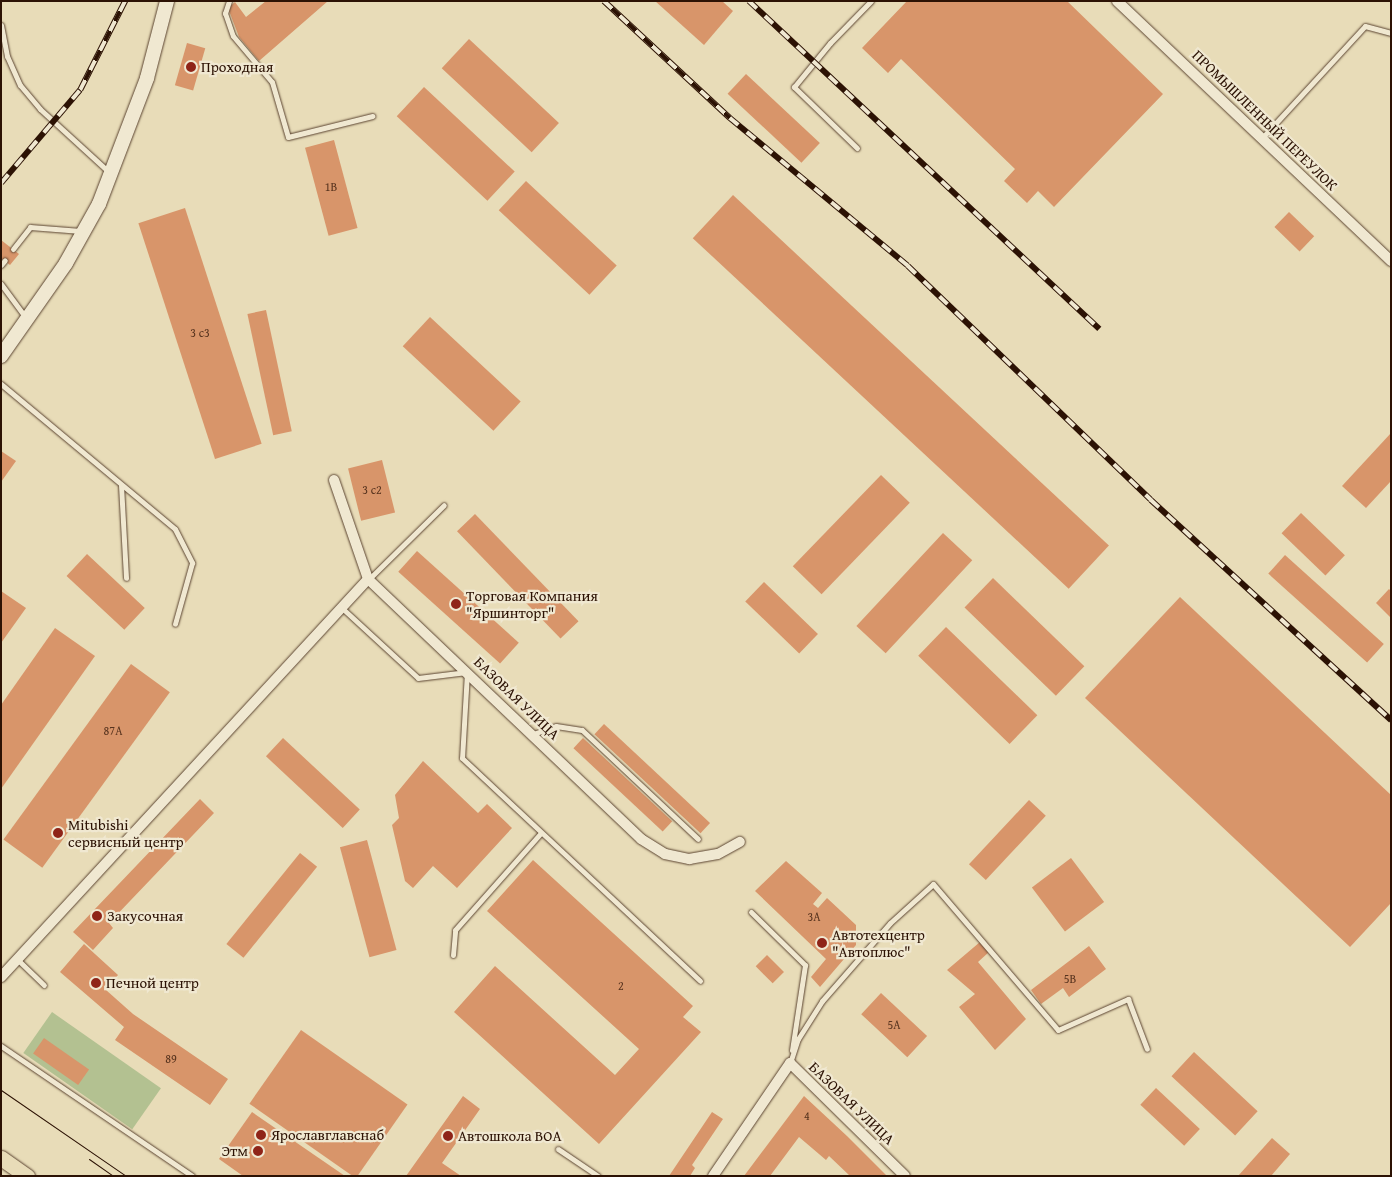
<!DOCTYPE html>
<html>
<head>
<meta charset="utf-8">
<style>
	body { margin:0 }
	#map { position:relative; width:1392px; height:1177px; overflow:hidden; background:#e8dcb8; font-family:"Gentium Book Plus",serif }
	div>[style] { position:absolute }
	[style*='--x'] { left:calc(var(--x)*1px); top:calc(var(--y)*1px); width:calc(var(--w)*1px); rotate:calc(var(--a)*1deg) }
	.green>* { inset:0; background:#b3c191; transform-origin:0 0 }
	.building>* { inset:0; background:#d8956a; transform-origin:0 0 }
	.roads { filter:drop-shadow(0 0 1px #5b4431) drop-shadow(0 0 1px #5b4431) }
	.lane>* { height:5px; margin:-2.5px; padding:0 2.5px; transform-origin:2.5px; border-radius:2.5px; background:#f0e8d1 }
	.street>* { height:10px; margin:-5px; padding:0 5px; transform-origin:5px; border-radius:5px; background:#f0e8d1 }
	.secondary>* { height:14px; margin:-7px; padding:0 7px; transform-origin:7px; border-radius:7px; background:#f0e8d1 }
	.primary>* { height:15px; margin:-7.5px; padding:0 7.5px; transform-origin:7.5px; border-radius:7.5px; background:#e8dcb8 }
	.tram>* { height:1px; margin:-0.5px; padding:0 0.5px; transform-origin:0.5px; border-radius:0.5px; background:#2c1204 }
	.rail>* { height:5.5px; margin-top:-2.75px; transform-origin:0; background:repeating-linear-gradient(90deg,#f0e8d1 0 11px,#2c1204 0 22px); box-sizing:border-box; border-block:1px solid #2c1204 }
	.dots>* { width:14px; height:14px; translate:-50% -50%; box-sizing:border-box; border:2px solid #f0e8d1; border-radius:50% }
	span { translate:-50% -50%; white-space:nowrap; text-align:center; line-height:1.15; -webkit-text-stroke:4.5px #f0e8d1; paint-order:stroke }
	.number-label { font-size:12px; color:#57331e }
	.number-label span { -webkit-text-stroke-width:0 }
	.poi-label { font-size:15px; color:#2c1204 }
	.left { translate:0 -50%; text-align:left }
	.right { translate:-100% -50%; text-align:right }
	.street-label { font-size:15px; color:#2c1204 }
	.frame { position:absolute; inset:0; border:2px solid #2c1204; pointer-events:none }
</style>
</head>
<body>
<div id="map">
	<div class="green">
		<i style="left:52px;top:1012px;width:133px;height:50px;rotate:35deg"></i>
	</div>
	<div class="building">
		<i style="clip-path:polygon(266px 1px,328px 1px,259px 61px,239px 37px,228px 8px,235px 2px,246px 17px)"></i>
		<i style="clip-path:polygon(655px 1px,722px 1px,733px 11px,704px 45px)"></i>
		<i style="clip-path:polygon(907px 1px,1067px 1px,1163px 94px,1054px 207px,1038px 191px,1027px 203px,1004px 181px,1015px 169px,901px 59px,888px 73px,862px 48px)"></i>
		<i style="left:469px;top:39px;width:123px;height:40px;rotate:43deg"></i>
		<i style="left:187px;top:43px;width:19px;height:44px;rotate:16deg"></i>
		<i style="left:746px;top:74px;width:101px;height:27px;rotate:43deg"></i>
		<i style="left:424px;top:87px;width:124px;height:40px;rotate:43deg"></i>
		<i style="left:334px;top:140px;width:91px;height:30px;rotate:75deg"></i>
		<i style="left:526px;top:181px;width:124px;height:40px;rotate:43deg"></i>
		<i style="left:733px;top:195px;width:514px;height:59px;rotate:43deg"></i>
		<i style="left:185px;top:208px;width:248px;height:49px;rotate:72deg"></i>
		<i style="left:1289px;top:212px;width:35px;height:21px;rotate:44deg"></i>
		<i style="clip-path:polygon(1px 240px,19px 254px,10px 265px,1px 258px)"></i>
		<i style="left:266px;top:310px;width:124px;height:19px;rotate:78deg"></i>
		<i style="left:430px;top:317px;width:124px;height:40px;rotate:43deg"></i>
		<i style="clip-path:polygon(1391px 433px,1391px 481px,1366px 508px,1342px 486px)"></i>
		<i style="clip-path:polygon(1px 451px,16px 461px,1px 482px)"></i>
		<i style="left:382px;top:460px;width:54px;height:35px;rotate:76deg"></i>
		<i style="left:881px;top:475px;width:40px;height:127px;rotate:44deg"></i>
		<i style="left:1301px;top:513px;width:61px;height:28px;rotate:44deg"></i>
		<i style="left:475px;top:514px;width:149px;height:25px;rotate:46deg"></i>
		<i style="left:943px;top:533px;width:40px;height:127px;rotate:43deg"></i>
		<i style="left:417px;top:551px;width:137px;height:28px;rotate:42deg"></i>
		<i style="left:87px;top:554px;width:79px;height:30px;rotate:43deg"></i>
		<i style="left:1285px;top:555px;width:133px;height:25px;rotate:42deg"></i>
		<i style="left:993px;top:578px;width:127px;height:41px;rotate:44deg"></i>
		<i style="left:764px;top:582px;width:75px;height:27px;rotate:44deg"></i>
		<i style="clip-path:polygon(1389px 589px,1391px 591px,1391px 618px,1376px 603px)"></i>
		<i style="clip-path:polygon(1px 591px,26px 608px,1px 643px)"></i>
		<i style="clip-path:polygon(1180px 597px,1391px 795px,1391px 903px,1350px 947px,1085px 698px)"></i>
		<i style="left:946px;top:627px;width:127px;height:40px;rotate:44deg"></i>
		<i style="clip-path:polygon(55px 628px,95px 656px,1px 789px,1px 705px)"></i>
		<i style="left:131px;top:664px;width:48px;height:217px;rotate:36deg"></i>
		<i style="left:604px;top:724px;width:145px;height:14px;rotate:43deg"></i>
		<i style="left:283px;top:738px;width:105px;height:25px;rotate:43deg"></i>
		<i style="left:583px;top:738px;width:122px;height:14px;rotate:43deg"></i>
		<i style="clip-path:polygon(423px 761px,478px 813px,487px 804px,512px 828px,457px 888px,433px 866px,413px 888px,405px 881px,392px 825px,399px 818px,395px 795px)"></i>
		<i style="clip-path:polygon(200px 799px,214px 813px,109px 923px,113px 928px,93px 950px,73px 932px)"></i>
		<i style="left:1029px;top:800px;width:23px;height:88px;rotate:43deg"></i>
		<i style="left:367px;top:840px;width:114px;height:28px;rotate:75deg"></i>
		<i style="left:300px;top:853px;width:22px;height:117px;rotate:39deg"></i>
		<i style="left:1071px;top:858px;width:55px;height:49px;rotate:53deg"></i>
		<i style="clip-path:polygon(533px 860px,693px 1006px,683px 1017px,701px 1032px,599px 1144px,454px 1012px,495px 966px,615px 1075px,639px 1049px,487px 911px)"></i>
		<i style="clip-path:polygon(786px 861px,822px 893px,813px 904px,818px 908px,827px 898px,856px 925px,856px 945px,820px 987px,811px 977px,826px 959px,755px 891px)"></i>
		<i style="clip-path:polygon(980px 942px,989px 952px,978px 962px,1026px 1019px,995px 1050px,959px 1007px,975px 994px,947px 970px)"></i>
		<i style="clip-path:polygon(84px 944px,118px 975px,106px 990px,133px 1014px,228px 1079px,210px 1105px,115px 1040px,124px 1027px,60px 972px)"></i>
		<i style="clip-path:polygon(1089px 946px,1106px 969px,1069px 997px,1063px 988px,1041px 1004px,1031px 990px)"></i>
		<i style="left:767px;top:955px;width:24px;height:16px;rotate:45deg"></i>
		<i style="left:881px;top:993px;width:63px;height:29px;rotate:43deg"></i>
		<i style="left:301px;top:1030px;width:130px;height:90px;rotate:35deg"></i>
		<i style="left:44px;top:1038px;width:55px;height:19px;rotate:35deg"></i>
		<i style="left:1194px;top:1052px;width:87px;height:33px;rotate:43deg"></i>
		<i style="left:1156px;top:1088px;width:60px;height:23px;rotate:43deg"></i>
		<i style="clip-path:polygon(463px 1096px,480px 1109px,442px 1163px,461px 1176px,406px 1176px)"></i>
		<i style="clip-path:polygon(804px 1096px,847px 1136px,887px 1176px,850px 1176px,829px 1156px,826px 1160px,799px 1137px,770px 1176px,744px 1176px)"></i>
		<i style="clip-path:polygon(252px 1112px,345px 1176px,243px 1176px,219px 1159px)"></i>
		<i style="clip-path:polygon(712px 1112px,723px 1119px,692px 1165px,695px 1168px,690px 1176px,669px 1176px)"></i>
		<i style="clip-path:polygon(1272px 1138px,1290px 1154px,1271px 1176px,1238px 1176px)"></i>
	</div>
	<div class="roads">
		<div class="lane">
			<i style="--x:229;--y:1;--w:13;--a:108"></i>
			<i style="--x:225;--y:13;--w:24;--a:71"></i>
			<i style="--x:233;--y:36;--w:60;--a:49.7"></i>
			<i style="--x:272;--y:82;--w:57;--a:73.8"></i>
			<i style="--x:288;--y:137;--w:87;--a:-14"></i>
			<i style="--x:1;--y:25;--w:32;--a:79"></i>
			<i style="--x:7;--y:56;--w:32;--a:66"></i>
			<i style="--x:20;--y:85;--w:31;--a:50"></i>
			<i style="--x:40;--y:109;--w:95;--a:42.4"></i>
			<i style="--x:1262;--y:138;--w:152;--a:-47.4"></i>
			<i style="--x:1365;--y:26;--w:27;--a:15"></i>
			<i style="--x:857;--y:148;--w:88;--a:-135.9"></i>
			<i style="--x:794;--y:87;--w:57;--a:-50.7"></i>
			<i style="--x:830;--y:43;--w:59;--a:-45.7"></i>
			<i style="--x:13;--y:249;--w:28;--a:-52"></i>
			<i style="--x:30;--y:227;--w:51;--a:4.5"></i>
			<i style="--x:1;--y:265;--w:6;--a:-51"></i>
			<i style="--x:1;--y:284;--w:42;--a:53.7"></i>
			<i style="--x:1;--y:384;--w:226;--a:39.8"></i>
			<i style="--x:175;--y:529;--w:38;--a:63"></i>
			<i style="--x:192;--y:563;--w:63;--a:105.6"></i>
			<i style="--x:121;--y:485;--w:93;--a:86.9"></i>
			<i style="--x:369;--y:579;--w:105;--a:-44.6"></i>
			<i style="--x:342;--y:608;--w:103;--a:42.6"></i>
			<i style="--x:418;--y:678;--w:49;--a:-7"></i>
			<i style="--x:467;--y:672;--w:86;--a:93.3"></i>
			<i style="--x:462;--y:758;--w:326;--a:43.1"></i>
			<i style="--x:533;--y:734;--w:24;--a:-19"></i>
			<i style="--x:556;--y:726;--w:26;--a:9"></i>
			<i style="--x:582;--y:730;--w:159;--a:43.2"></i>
			<i style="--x:751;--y:912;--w:76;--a:44.5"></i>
			<i style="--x:805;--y:965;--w:86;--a:98.7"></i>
			<i style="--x:453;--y:955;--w:25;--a:-85"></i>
			<i style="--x:455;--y:930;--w:128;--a:-48.5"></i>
			<i style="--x:18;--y:960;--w:36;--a:44"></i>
			<i style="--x:1;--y:1046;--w:231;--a:34.2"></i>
			<i style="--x:790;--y:1063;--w:25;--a:-72"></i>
			<i style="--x:798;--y:1039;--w:45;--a:-57.7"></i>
			<i style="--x:822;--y:1001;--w:103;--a:-48.9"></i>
			<i style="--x:890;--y:923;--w:58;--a:-42.2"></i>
			<i style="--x:933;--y:884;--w:192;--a:49.4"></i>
			<i style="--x:1058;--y:1030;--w:77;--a:-23.9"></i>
			<i style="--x:1128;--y:999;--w:53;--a:69.2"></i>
			<i style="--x:558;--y:1149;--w:48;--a:34"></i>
		</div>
		<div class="street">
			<i style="--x:1117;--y:1;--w:378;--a:43.5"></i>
			<i style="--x:334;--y:480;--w:105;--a:71"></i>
			<i style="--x:368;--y:579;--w:377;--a:43.6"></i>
			<i style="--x:641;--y:839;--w:28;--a:32"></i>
			<i style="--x:665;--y:854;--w:25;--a:12"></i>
			<i style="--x:689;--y:859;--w:29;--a:-10"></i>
			<i style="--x:718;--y:854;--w:25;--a:-29"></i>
			<i style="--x:1;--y:977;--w:541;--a:-47.32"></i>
			<i style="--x:713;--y:1176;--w:137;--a:-55.7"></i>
			<i style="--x:790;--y:1063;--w:161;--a:44.5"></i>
		</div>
		<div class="secondary">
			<i style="--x:1;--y:356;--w:113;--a:-55"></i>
			<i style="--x:66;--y:263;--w:68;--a:-60.8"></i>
			<i style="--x:99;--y:204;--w:135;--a:-69.1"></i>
			<i style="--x:147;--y:78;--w:80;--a:-75.4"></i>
		</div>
		<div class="primary">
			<i style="--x:1;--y:1158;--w:32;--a:35"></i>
		</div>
	</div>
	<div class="tram">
		<i style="--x:1;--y:1090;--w:152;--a:34.5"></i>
		<i style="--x:89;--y:1159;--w:29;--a:35"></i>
	</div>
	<div class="rail">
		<i style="--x:604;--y:1;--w:172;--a:42.9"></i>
		<i style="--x:730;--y:118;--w:231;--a:39.7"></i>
		<i style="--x:908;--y:266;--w:337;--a:43.9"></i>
		<i style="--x:1151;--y:500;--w:326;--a:42.5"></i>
		<i style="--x:749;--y:1;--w:480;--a:43.1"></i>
		<i style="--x:1;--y:183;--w:122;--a:-49.7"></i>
		<i style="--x:80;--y:90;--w:100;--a:-63.2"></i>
	</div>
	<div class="dots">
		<i style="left:191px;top:67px;background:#8f2418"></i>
		<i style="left:456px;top:604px;background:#8f2418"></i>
		<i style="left:58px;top:833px;background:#8f2418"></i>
		<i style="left:97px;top:916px;background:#8f2418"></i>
		<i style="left:822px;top:943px;background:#8f2418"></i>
		<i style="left:96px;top:983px;background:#8f2418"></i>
		<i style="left:261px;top:1135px;background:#8f2418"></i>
		<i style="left:448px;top:1136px;background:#8f2418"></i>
		<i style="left:258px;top:1151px;background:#8f2418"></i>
	</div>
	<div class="number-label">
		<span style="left:331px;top:187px">1В</span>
		<span style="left:200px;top:333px">3 с3</span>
		<span style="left:372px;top:490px">3 с2</span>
		<span style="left:113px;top:731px">87А</span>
		<span style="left:814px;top:917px">3А</span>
		<span style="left:1070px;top:979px">5В</span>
		<span style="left:621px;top:986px">2</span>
		<span style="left:894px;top:1025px">5А</span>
		<span style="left:171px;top:1059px">89</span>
		<span style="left:807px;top:1116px">4</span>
	</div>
	<div class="poi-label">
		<span class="left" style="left:201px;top:67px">Проходная</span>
		<span class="left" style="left:466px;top:604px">Торговая Компания<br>"Яршинторг"</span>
		<span class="left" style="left:68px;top:833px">Mitubishi<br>сервисный центр</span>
		<span class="left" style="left:107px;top:916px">Закусочная</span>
		<span class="left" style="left:832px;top:943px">Автотехцентр<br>"Автоплюс"</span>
		<span class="left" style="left:106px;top:983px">Печной центр</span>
		<span class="left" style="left:271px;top:1135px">Ярославглавснаб</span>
		<span class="left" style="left:458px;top:1136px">Автошкола ВОА</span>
		<span class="right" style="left:248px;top:1151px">Этм</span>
	</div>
	<div class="street-label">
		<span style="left:1265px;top:120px;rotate:44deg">ПРОМЫШЛЕННЫЙ ПЕРЕУЛОК</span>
		<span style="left:517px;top:698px;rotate:44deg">БАЗОВАЯ УЛИЦА</span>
		<span style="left:852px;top:1103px;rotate:44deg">БАЗОВАЯ УЛИЦА</span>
	</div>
	<div class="frame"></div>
</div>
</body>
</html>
